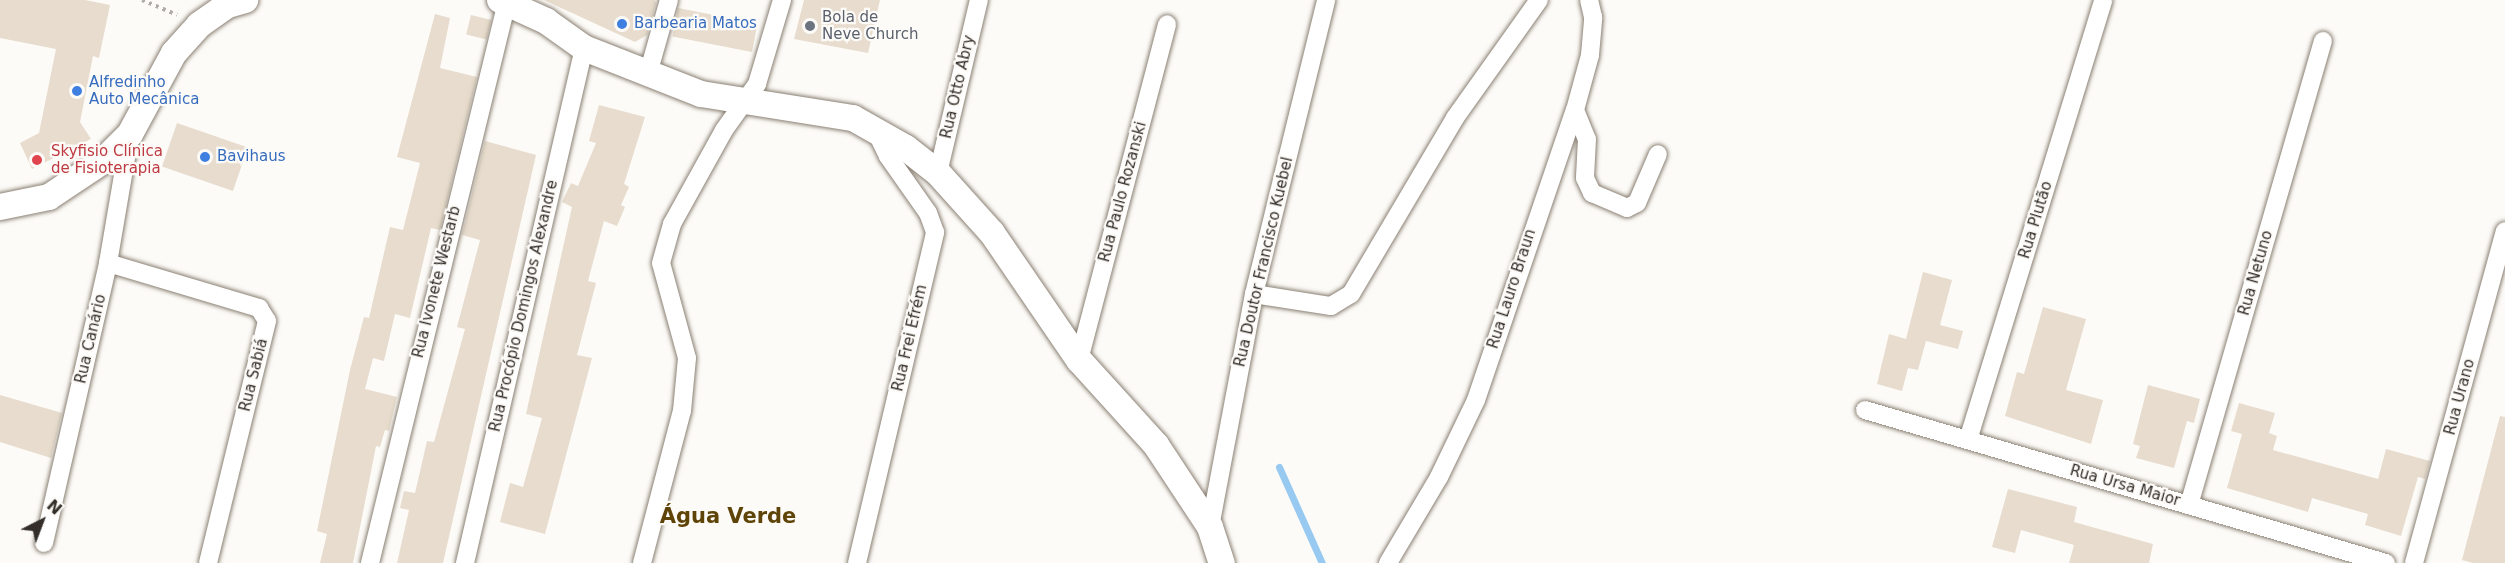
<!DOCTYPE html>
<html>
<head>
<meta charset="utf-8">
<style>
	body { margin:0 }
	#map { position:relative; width:2505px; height:563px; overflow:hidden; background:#fdfbf8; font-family:"DejaVu Sans",sans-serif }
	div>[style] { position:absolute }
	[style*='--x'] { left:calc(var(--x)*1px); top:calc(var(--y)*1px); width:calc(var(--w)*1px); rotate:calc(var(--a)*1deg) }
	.stream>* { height:7px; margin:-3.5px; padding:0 3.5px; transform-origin:3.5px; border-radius:3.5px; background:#98caf1 }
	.building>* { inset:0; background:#e7dccd; transform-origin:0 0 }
	.path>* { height:4px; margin-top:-2px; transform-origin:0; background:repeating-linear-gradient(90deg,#b0ada9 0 3px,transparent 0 7.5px) }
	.roads { filter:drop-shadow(0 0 2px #8a8073) drop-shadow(0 0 2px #8a8073) }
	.street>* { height:18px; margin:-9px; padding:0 9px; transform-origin:9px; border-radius:9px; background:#fff }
	.secondary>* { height:26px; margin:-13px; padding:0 13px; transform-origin:13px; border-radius:13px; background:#fff }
	.dots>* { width:16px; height:16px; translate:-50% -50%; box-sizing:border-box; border:3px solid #fdfbf8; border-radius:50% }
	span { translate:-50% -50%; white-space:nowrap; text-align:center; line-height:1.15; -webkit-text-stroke:4.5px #fdfbf8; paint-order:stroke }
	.worship-label { font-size:15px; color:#5b616d }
	.left { translate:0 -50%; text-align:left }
	.shop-label { font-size:15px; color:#366cbe }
	.street-label { font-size:15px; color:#332e29 }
	.health-label { font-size:15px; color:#be3a42 }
	.district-label { font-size:21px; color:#5f4407; font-weight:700 }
	.north { position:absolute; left:12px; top:491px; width:60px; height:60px; -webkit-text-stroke:4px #fdfbf8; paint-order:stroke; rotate:42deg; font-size:16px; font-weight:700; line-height:24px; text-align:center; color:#332e29 }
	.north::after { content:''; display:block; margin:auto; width:21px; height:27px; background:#332e29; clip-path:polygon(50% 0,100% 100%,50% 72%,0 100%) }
</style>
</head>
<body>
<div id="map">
	<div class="stream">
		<i style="--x:1279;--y:467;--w:105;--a:65.9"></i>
	</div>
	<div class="building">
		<i style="clip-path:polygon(0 0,85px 0,110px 5px,99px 58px,93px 56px,80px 122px,91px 139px,32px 169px,20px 143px,39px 133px,56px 49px,0 38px)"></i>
		<i style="clip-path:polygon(544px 0,655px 0,656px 3px,647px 35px,635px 42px)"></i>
		<i style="clip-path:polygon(804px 0,880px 0,868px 53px,794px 39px)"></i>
		<i style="left:678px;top:8px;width:81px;height:29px;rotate:11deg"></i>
		<i style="clip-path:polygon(435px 14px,450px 18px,440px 68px,477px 77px,440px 230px,431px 228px,410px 318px,395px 314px,384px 361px,373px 358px,365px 389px,397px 397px,389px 431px,385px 430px,380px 447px,376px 446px,353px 563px,320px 563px,327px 534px,317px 531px,350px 370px,364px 317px,369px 318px,390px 227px,403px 230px,420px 163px,397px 157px)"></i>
		<i style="left:471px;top:15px;width:21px;height:20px;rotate:14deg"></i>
		<i style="clip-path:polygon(599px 105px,645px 117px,624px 184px,629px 187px,621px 205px,625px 207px,617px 226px,604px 221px,588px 281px,596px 283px,577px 355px,592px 358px,545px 534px,500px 522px,510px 483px,523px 487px,542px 418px,526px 414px,572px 207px,562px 202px,571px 183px,578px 186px,596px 143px,589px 141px)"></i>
		<i style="left:177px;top:123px;width:75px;height:46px;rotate:19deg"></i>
		<i style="clip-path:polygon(485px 141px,536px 155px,443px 563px,397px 563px,409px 510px,400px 508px,404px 491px,415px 493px,427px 441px,434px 442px,465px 329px,457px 327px,480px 240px,462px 235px)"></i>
		<i style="clip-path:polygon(1923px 272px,1952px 280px,1940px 325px,1963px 331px,1958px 349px,1926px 341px,1918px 370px,1908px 368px,1902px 391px,1877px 384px,1889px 334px,1906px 339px)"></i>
		<i style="clip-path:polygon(2043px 307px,2086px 319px,2066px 390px,2103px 400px,2091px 444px,2005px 416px,2017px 372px,2024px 374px)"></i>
		<i style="clip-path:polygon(2148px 385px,2200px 399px,2194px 423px,2187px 421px,2174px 468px,2136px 458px,2140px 446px,2133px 444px)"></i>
		<i style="clip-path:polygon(0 395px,62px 413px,51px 458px,0 442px)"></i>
		<i style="clip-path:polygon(2239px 403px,2275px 413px,2269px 433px,2277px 436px,2273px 450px,2378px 479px,2386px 449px,2430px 461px,2425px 479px,2418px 477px,2401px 536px,2365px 525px,2368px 514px,2312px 498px,2308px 512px,2227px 488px,2242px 434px,2231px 431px)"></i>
		<i style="clip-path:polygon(2500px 416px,2505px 417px,2505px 563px,2473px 563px,2462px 560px)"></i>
		<i style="clip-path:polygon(2008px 489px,2077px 507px,2074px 522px,2153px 544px,2149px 563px,2069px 563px,2074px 545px,2021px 530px,2015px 553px,1992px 547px)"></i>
	</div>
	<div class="path">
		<i style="--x:142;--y:0;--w:38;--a:23"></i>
	</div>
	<div class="roads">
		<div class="street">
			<i style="--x:648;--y:74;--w:77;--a:-74.2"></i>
			<i style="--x:1575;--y:110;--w:31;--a:68"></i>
			<i style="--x:1587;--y:139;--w:39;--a:93"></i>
			<i style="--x:1585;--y:178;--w:17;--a:65"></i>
			<i style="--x:1592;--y:193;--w:38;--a:23"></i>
			<i style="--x:1627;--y:208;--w:11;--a:-27"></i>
			<i style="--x:1637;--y:203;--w:53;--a:-66.8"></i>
			<i style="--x:938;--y:173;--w:178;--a:-76.7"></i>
			<i style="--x:108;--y:263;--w:158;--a:16.6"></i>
			<i style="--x:259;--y:308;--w:15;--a:58"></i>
			<i style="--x:267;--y:321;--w:249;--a:103.7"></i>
			<i style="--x:1254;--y:294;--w:78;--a:8.9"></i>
			<i style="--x:1331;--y:306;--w:23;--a:-31"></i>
			<i style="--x:1351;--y:294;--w:204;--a:-59.4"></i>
			<i style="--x:1455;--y:118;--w:145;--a:-54.6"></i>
			<i style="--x:1079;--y:360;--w:347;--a:-75.3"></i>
			<i style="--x:1865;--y:410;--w:543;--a:16.37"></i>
			<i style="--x:1968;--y:440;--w:460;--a:-72.9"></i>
			<i style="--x:2189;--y:505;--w:483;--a:-73.9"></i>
			<i style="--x:1210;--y:527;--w:237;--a:-79.3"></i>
			<i style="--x:1254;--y:294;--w:303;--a:-76.2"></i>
			<i style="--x:44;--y:543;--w:287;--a:-77.1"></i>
			<i style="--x:108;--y:263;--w:131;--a:-80.3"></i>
			<i style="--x:370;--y:563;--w:577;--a:-76.28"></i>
			<i style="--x:465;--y:563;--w:529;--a:-76.99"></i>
			<i style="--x:642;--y:563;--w:157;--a:-75.3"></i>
			<i style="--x:682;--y:411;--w:53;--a:-84.6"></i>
			<i style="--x:687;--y:358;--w:98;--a:-105.3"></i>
			<i style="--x:661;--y:263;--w:41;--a:-74.2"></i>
			<i style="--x:672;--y:224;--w:107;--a:-61"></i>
			<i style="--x:724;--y:130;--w:57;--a:-54.3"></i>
			<i style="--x:757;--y:84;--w:88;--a:-73.4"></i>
			<i style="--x:857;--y:563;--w:340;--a:-76.7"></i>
			<i style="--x:935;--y:232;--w:20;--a:-110"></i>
			<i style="--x:928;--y:213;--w:70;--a:-125.1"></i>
			<i style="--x:888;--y:156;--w:30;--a:-116"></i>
			<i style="--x:1388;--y:563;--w:100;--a:-59.3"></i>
			<i style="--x:1439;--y:477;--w:85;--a:-64.3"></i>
			<i style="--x:1476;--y:400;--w:306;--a:-71.2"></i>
			<i style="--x:1575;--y:110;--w:57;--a:-74.7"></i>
			<i style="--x:1590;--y:55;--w:38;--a:-85"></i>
			<i style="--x:1593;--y:17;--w:17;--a:-103"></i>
			<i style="--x:2414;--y:563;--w:344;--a:-74.7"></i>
		</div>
		<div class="secondary">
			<i style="--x:500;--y:0;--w:51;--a:24.5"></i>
			<i style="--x:546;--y:21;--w:47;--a:35.4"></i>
			<i style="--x:584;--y:48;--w:126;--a:21.5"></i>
			<i style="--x:701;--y:94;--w:154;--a:9"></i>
			<i style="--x:853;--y:118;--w:61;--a:29.5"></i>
			<i style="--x:906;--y:148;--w:41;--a:38"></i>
			<i style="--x:938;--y:173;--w:81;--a:48"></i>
			<i style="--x:992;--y:233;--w:154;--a:55.6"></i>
			<i style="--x:1079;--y:360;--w:115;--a:47.8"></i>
			<i style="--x:1156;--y:445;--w:98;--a:56.6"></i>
			<i style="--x:1210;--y:527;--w:38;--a:72"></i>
			<i style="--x:0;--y:207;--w:50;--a:-11.5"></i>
			<i style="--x:49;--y:197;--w:65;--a:-33.7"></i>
			<i style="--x:103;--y:161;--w:38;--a:-45"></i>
			<i style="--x:130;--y:134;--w:92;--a:-61.5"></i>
			<i style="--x:174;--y:53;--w:38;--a:-48"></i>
			<i style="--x:199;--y:25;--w:35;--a:-35"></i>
			<i style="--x:228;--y:5;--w:18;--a:-16"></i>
		</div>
	</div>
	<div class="dots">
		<i style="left:622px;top:24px;background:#3f7fe0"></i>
		<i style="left:810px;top:26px;background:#6b7280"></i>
		<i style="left:77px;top:91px;background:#3f7fe0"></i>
		<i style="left:205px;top:157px;background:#3f7fe0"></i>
		<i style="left:37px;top:160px;background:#e0444e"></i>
	</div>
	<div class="worship-label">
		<span class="left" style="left:822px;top:26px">Bola de<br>Neve Church</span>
	</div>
	<div class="shop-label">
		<span class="left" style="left:634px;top:24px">Barbearia Matos</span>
		<span class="left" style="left:89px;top:91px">Alfredinho<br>Auto Mecânica</span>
		<span class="left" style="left:217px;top:157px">Bavihaus</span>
	</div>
	<div class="street-label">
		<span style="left:958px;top:87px;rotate:-77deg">Rua Otto Abry</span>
		<span style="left:1123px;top:192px;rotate:-75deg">Rua Paulo Rozanski</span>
		<span style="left:2036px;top:220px;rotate:-73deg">Rua Plutão</span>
		<span style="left:1264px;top:262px;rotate:-77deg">Rua Doutor Francisco Kuebel</span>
		<span style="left:2256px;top:273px;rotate:-74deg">Rua Netuno</span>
		<span style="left:437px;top:282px;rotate:-76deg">Rua Ivonete Westarb</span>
		<span style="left:1512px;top:289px;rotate:-72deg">Rua Lauro Braun</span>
		<span style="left:524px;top:306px;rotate:-77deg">Rua Procópio Domingos Alexandre</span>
		<span style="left:910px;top:338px;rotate:-77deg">Rua Frei Efrém</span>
		<span style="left:91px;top:339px;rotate:-77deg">Rua Canário</span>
		<span style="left:254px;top:375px;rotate:-76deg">Rua Sabiá</span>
		<span style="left:2460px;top:397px;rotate:-75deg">Rua Urano</span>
		<span style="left:2125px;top:486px;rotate:16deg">Rua Ursa Maior</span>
	</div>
	<div class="health-label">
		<span class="left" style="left:51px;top:160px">Skyfisio Clínica<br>de Fisioterapia</span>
	</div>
	<div class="district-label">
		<span style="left:728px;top:516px">Água Verde</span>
	</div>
	<div class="north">N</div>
</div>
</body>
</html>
